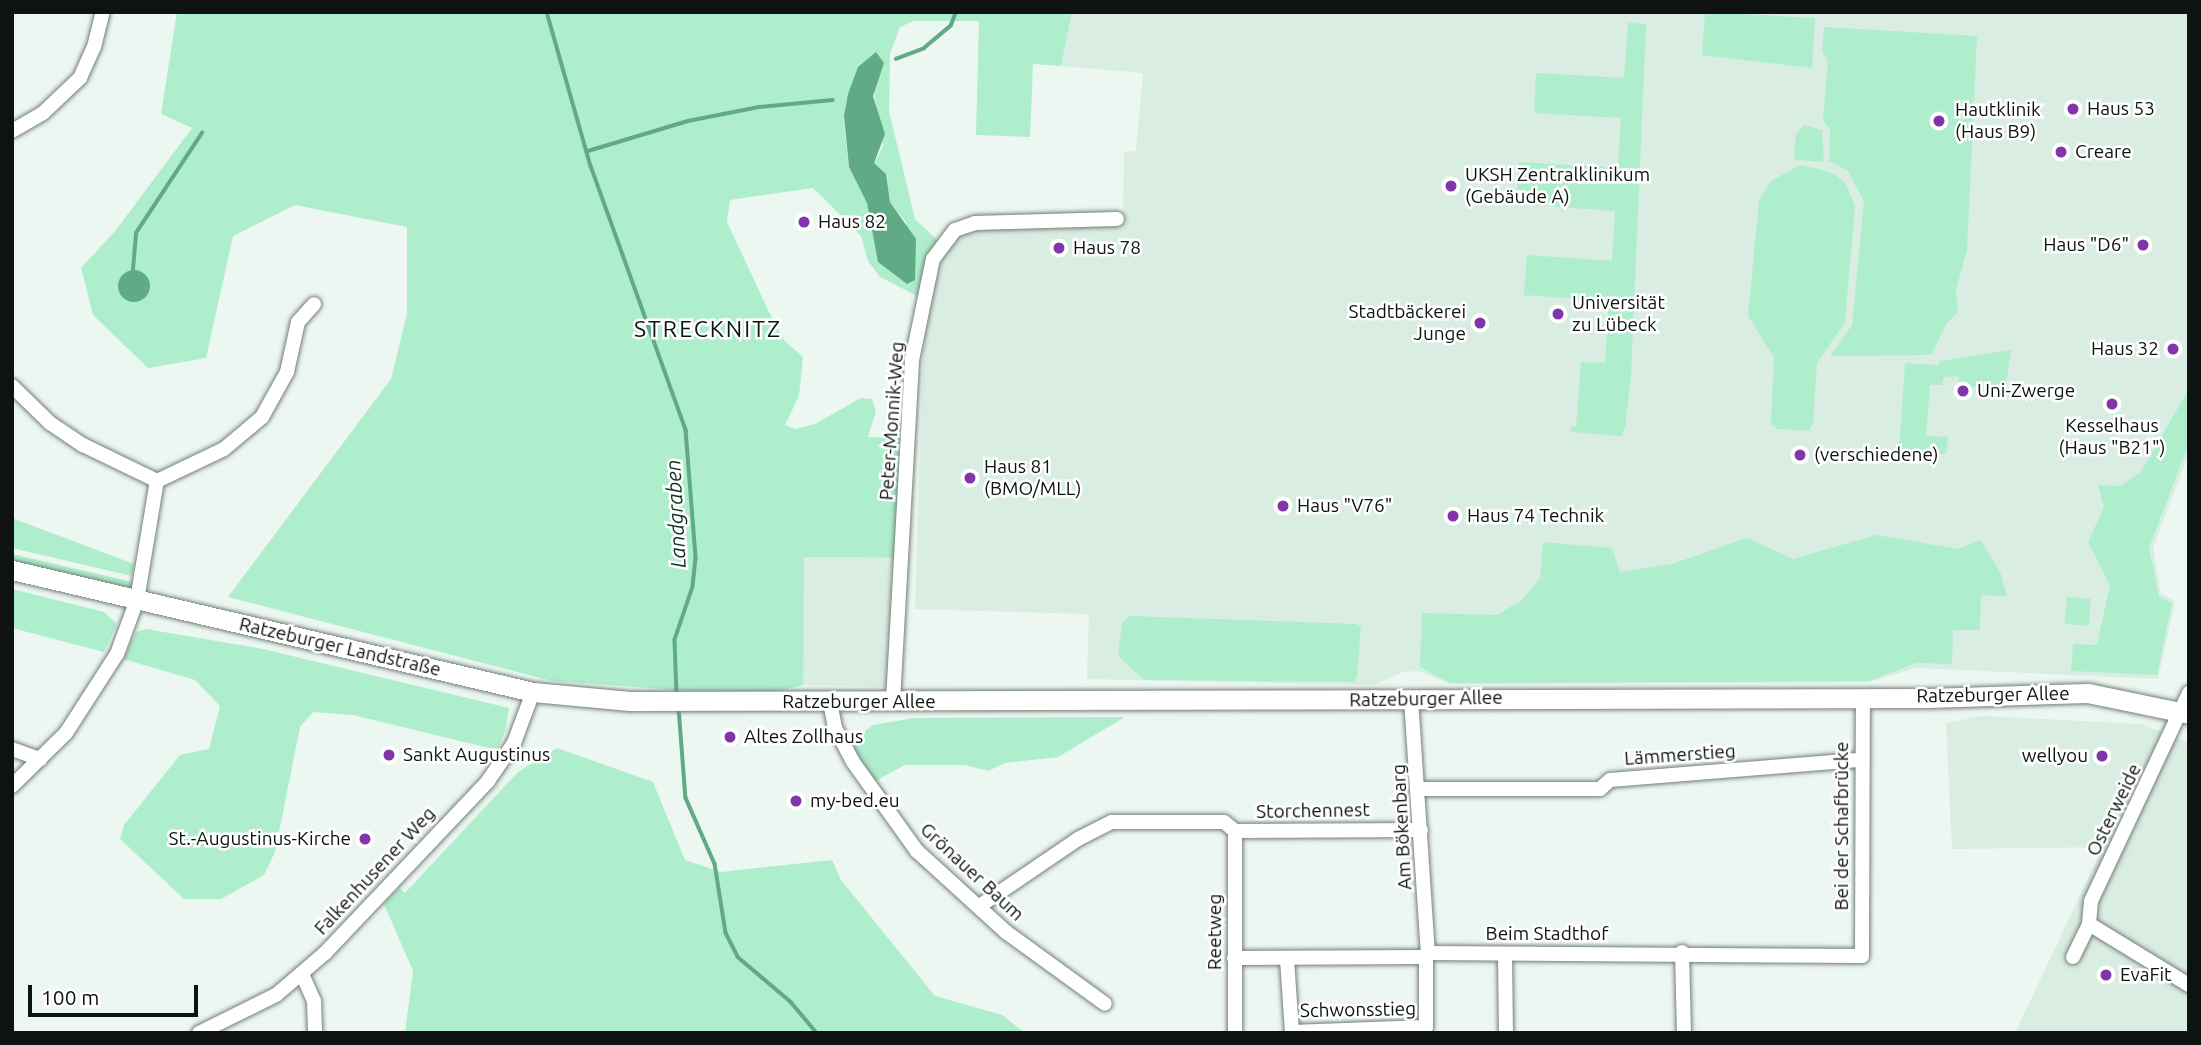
<!DOCTYPE html>
<html>
<head>
<meta charset="utf-8">
<style>
	body { margin:0 }
	#map { position:relative; width:2201px; height:1045px; overflow:hidden; background:#ebf7f0; font-family:Ubuntu,sans-serif }
	div>[style] { position:absolute }
	[style*='--x'] { left:calc(var(--x)*1px); top:calc(var(--y)*1px); width:calc(var(--w)*1px); rotate:calc(var(--a)*1deg) }
	.built>* { inset:0; background:#d9ede2; transform-origin:0 0 }
	.green>* { inset:0; background:#aeeecc; transform-origin:0 0 }
	.water>* { inset:0; background:#60aa85 }
	.round { border-radius:50% }
	.stream>* { height:3.5px; margin:-1.75px; padding:0 1.75px; transform-origin:1.75px; border-radius:1.75px; background:#60aa85 }
	.roads { filter:drop-shadow(0 0 2px #747f79) drop-shadow(0 0 2px #747f79) }
	.street>* { height:14px; margin:-7px; padding:0 7px; transform-origin:7px; border-radius:7px; background:#fff }
	.secondary>* { height:19px; margin:-9.5px; padding:0 9.5px; transform-origin:9.5px; border-radius:9.5px; background:#fff }
	.dots>* { width:19px; height:19px; translate:-50% -50%; box-sizing:border-box; border:4px solid #fff; border-radius:50% }
	span { translate:-50% -50%; white-space:nowrap; text-align:center; line-height:1.15; -webkit-text-stroke:5px #fff; paint-order:stroke }
	.poi-label { font-size:19px; color:#0e1210 }
	.left { translate:0 -50%; text-align:left }
	.right { translate:-100% -50%; text-align:right }
	.street-label { font-size:19px; color:#0e1210 }
	.water-label { font-size:21px; color:#103222; font-style:italic }
	.quarter-label { font-size:23px; color:#0e1210; letter-spacing:2px }
	.frame { position:absolute; inset:0; border:14px solid #0e1210; pointer-events:none }
	.scale { position:absolute; left:28px; top:985px; width:170px; height:32px; box-sizing:border-box; border:4px solid #0e1210; border-top:0; padding-left:9px; font-size:21px; line-height:24px; white-space:nowrap; color:#0e1210; -webkit-text-stroke:5px #fff; paint-order:stroke }
</style>
</head>
<body>
<div id="map">
	<div class="built">
		<i style="clip-path:polygon(1072px 12px,2189px 12px,2189px 453px,2153px 548px,2161px 594px,2175px 601px,2158px 679px,1916px 668px,1869px 682px,1451px 684px,1418px 671px,1403px 672px,1374px 685px,1087px 679px,1089px 614px,915px 609px,923px 356px,932px 272px,955px 230px,1123px 219px,1124px 152px,1136px 151px,1143px 73px,1061px 66px)"></i>
		<i style="left:804px;top:557px;width:100px;height:128px;rotate:1deg"></i>
		<i style="clip-path:polygon(1982px 716px,2141px 724px,2189px 743px,2189px 1033px,2015px 1033px,2103px 847px,1952px 849px,1946px 723px)"></i>
	</div>
	<div class="green">
		<i style="clip-path:polygon(evenodd,177px 12px,1072px 12px,1061px 66px,1033px 64px,1030px 137px,976px 135px,979px 21px,914px 21px,900px 27px,890px 54px,889px 111px,915px 219px,939px 242px,923px 299px,880px 277px,868px 261px,861px 236px,813px 188px,730px 200px,727px 222px,769px 312px,784px 340px,803px 357px,799px 396px,785px 425px,796px 429px,815px 424px,861px 398px,872px 399px,876px 411px,868px 437px,902px 438px,904px 558px,804px 557px,803px 685px,778px 691px,692px 691px,552px 681px,228px 597px,391px 379px,407px 314px,407px 227px,295px 205px,233px 236px,206px 358px,148px 368px,93px 315px,81px 268px,116px 230px,192px 128px,161px 114px,177px 12px,884px 63px,873px 85px,883px 146px,874px 163px,886px 174px,890px 202px,906px 222px,907px 283px,878px 261px,867px 203px,849px 167px,845px 134px,844px 116px,884px 63px)"></i>
		<i style="clip-path:polygon(1705px 12px,1815px 18px,1812px 68px,1702px 55px)"></i>
		<i style="clip-path:polygon(1628px 23px,1646px 24px,1631px 376px,1625px 427px,1622px 436px,1571px 432px,1571px 427px,1576px 427px,1581px 362px,1605px 363px,1609px 301px,1524px 295px,1527px 255px,1612px 261px,1615px 211px,1516px 204px,1519px 162px,1618px 168px,1621px 118px,1534px 113px,1536px 73px,1624px 78px)"></i>
		<i style="clip-path:polygon(1824px 27px,1977px 36px,1967px 249px,1956px 290px,1958px 312px,1947px 323px,1931px 355px,1830px 356px,1852px 325px,1864px 201px,1848px 171px,1829px 161px,1830px 129px,1823px 121px,1828px 60px,1822px 52px)"></i>
		<i style="clip-path:polygon(1804px 125px,1822px 130px,1824px 162px,1794px 160px,1796px 134px)"></i>
		<i style="clip-path:polygon(1800px 165px,1833px 173px,1846px 184px,1855px 206px,1845px 322px,1817px 363px,1813px 424px,1809px 431px,1777px 429px,1771px 424px,1774px 357px,1748px 316px,1759px 200px,1771px 181px)"></i>
		<i style="clip-path:polygon(2011px 350px,2005px 390px,1999px 383px,1995px 386px,1981px 382px,1972px 389px,1958px 387px,1959px 376px,1944px 377px,1942px 385px,1930px 385px,1926px 436px,1948px 437px,1946px 454px,1899px 451px,1905px 363px,1938px 365px,1940px 361px)"></i>
		<i style="clip-path:polygon(2189px 389px,2189px 443px,2149px 548px,2159px 597px,2172px 603px,2157px 675px,2071px 671px,2073px 644px,2097px 645px,2110px 585px,2088px 542px,2104px 507px,2098px 485px,2120px 486px,2140px 473px)"></i>
		<i style="clip-path:polygon(12px 518px,134px 564px,132px 576px,12px 548px)"></i>
		<i style="clip-path:polygon(1876px 535px,1958px 549px,1981px 540px,2001px 574px,2007px 596px,1981px 595px,1980px 630px,1953px 630px,1952px 664px,1917px 663px,1869px 681px,1450px 683px,1420px 667px,1422px 613px,1497px 615px,1522px 600px,1540px 578px,1543px 542px,1612px 548px,1620px 572px,1672px 564px,1747px 538px,1793px 559px)"></i>
		<i style="left:12px;top:554px;width:123px;height:9px;rotate:13deg"></i>
		<i style="clip-path:polygon(12px 589px,104px 612px,117px 624px,104px 652px,12px 628px)"></i>
		<i style="left:2067px;top:597px;width:24px;height:27px;rotate:5deg"></i>
		<i style="clip-path:polygon(1130px 616px,1357px 624px,1361px 627px,1357px 677px,1354px 682px,1144px 680px,1118px 656px,1122px 623px)"></i>
		<i style="clip-path:polygon(146px 629px,263px 649px,509px 708px,505px 731px,497px 750px,353px 715px,313px 712px,300px 727px,275px 852px,264px 875px,221px 899px,184px 899px,120px 839px,124px 825px,180px 755px,209px 749px,220px 706px,195px 680px,123px 659px,136px 632px)"></i>
		<i style="clip-path:polygon(1125px 717px,1058px 757px,1005px 763px,988px 771px,965px 765px,905px 765px,875px 781px,849px 743px,873px 725px,914px 718px)"></i>
		<i style="clip-path:polygon(557px 748px,653px 782px,685px 860px,721px 872px,832px 860px,841px 880px,935px 996px,1002px 1015px,1025px 1033px,405px 1033px,413px 971px,384px 904px,399px 888px,405px 893px,518px 772px)"></i>
	</div>
	<div class="water">
		<i style="clip-path:polygon(876px 52px,884px 63px,873px 96px,885px 134px,874px 163px,886px 174px,890px 202px,916px 239px,915px 280px,907px 284px,878px 262px,867px 203px,849px 167px,844px 116px,848px 94px,858px 67px)"></i>
		<i class="round" style="left:118px;top:270px;width:32px;height:32px"></i>
	</div>
	<div class="stream">
		<i style="--x:547;--y:12;--w:160;--a:74.1"></i>
		<i style="--x:591;--y:166;--w:281;--a:70.2"></i>
		<i style="--x:686;--y:430;--w:128;--a:85.5"></i>
		<i style="--x:696;--y:558;--w:29;--a:96"></i>
		<i style="--x:693;--y:587;--w:56;--a:108.8"></i>
		<i style="--x:675;--y:640;--w:54;--a:87.9"></i>
		<i style="--x:896;--y:59;--w:30;--a:-21"></i>
		<i style="--x:924;--y:48;--w:35;--a:-40"></i>
		<i style="--x:951;--y:25;--w:14;--a:-69"></i>
		<i style="--x:588;--y:151;--w:104;--a:-16.7"></i>
		<i style="--x:688;--y:121;--w:72;--a:-11.2"></i>
		<i style="--x:759;--y:107;--w:74;--a:-5.4"></i>
		<i style="--x:133;--y:269;--w:36;--a:-85"></i>
		<i style="--x:136;--y:233;--w:120;--a:-56.6"></i>
		<i style="--x:679;--y:708;--w:90;--a:85.6"></i>
		<i style="--x:686;--y:798;--w:72;--a:66.3"></i>
		<i style="--x:715;--y:864;--w:70;--a:80.9"></i>
		<i style="--x:726;--y:933;--w:27;--a:63"></i>
		<i style="--x:738;--y:957;--w:70;--a:40.3"></i>
		<i style="--x:791;--y:1002;--w:40;--a:50"></i>
	</div>
	<div class="roads">
		<div class="street">
			<i style="--x:12;--y:131;--w:36;--a:-30"></i>
			<i style="--x:43;--y:113;--w:51;--a:-43.4"></i>
			<i style="--x:80;--y:78;--w:34;--a:-66"></i>
			<i style="--x:94;--y:47;--w:36;--a:-76"></i>
			<i style="--x:12;--y:386;--w:53;--a:44.2"></i>
			<i style="--x:50;--y:423;--w:40;--a:34"></i>
			<i style="--x:83;--y:445;--w:82;--a:25.9"></i>
			<i style="--x:1411;--y:699;--w:255;--a:86.2"></i>
			<i style="--x:893;--y:701;--w:342;--a:-86.8"></i>
			<i style="--x:912;--y:360;--w:103;--a:-78.3"></i>
			<i style="--x:933;--y:259;--w:36;--a:-53"></i>
			<i style="--x:955;--y:230;--w:21;--a:-19"></i>
			<i style="--x:975;--y:223;--w:142;--a:-1.6"></i>
			<i style="--x:830;--y:702;--w:26;--a:79"></i>
			<i style="--x:835;--y:728;--w:38;--a:62"></i>
			<i style="--x:853;--y:762;--w:110;--a:54.3"></i>
			<i style="--x:917;--y:851;--w:120;--a:42.3"></i>
			<i style="--x:1006;--y:932;--w:122;--a:36"></i>
			<i style="--x:12;--y:749;--w:30;--a:20"></i>
			<i style="--x:12;--y:786;--w:76;--a:-44.5"></i>
			<i style="--x:66;--y:733;--w:94;--a:-57.2"></i>
			<i style="--x:117;--y:654;--w:58;--a:-69.7"></i>
			<i style="--x:137;--y:600;--w:121;--a:-80.5"></i>
			<i style="--x:157;--y:481;--w:74;--a:-25.5"></i>
			<i style="--x:224;--y:449;--w:50;--a:-40.1"></i>
			<i style="--x:262;--y:417;--w:51;--a:-60.9"></i>
			<i style="--x:287;--y:372;--w:51;--a:-77.6"></i>
			<i style="--x:298;--y:322;--w:24;--a:-48"></i>
			<i style="--x:1420;--y:789;--w:180;--a:0"></i>
			<i style="--x:1600;--y:789;--w:13;--a:-42"></i>
			<i style="--x:1610;--y:780;--w:252;--a:-4.6"></i>
			<i style="--x:1235;--y:831;--w:202;--a:90"></i>
			<i style="--x:981;--y:905;--w:117;--a:-34.2"></i>
			<i style="--x:1078;--y:839;--w:38;--a:-27"></i>
			<i style="--x:1112;--y:822;--w:112;--a:0"></i>
			<i style="--x:1224;--y:822;--w:14;--a:39"></i>
			<i style="--x:1235;--y:831;--w:186;--a:-0.3"></i>
			<i style="--x:2089;--y:924;--w:117;--a:31.4"></i>
			<i style="--x:1682;--y:952;--w:81;--a:88.6"></i>
			<i style="--x:1505;--y:954;--w:79;--a:89.3"></i>
			<i style="--x:2073;--y:957;--w:37;--a:-64"></i>
			<i style="--x:2089;--y:924;--w:23;--a:-85"></i>
			<i style="--x:2091;--y:901;--w:230;--a:-64.8"></i>
			<i style="--x:1234;--y:958;--w:192;--a:-0.3"></i>
			<i style="--x:1426;--y:957;--w:4;--a:-63"></i>
			<i style="--x:1428;--y:953;--w:434;--a:0.4"></i>
			<i style="--x:1862;--y:956;--w:259;--a:-89.8"></i>
			<i style="--x:1287;--y:959;--w:73;--a:86.1"></i>
			<i style="--x:1292;--y:1032;--w:134;--a:-2.1"></i>
			<i style="--x:1426;--y:1027;--w:70;--a:-90"></i>
			<i style="--x:302;--y:974;--w:30;--a:66"></i>
			<i style="--x:314;--y:1001;--w:32;--a:88"></i>
			<i style="--x:199;--y:1033;--w:86;--a:-26.3"></i>
			<i style="--x:276;--y:995;--w:65;--a:-40.6"></i>
			<i style="--x:325;--y:953;--w:237;--a:-46.5"></i>
			<i style="--x:488;--y:781;--w:46;--a:-55.6"></i>
			<i style="--x:514;--y:743;--w:54;--a:-69.6"></i>
		</div>
		<div class="secondary">
			<i style="--x:12;--y:570;--w:535;--a:13.18"></i>
			<i style="--x:533;--y:692;--w:97;--a:5.3"></i>
			<i style="--x:630;--y:701;--w:1298;--a:-0.13"></i>
			<i style="--x:1928;--y:698;--w:160;--a:-1.8"></i>
			<i style="--x:2088;--y:693;--w:103;--a:11.7"></i>
		</div>
	</div>
	<div class="dots">
		<i style="left:2073px;top:109px;background:#8036a8"></i>
		<i style="left:1939px;top:121px;background:#8036a8"></i>
		<i style="left:2061px;top:152px;background:#8036a8"></i>
		<i style="left:1451px;top:186px;background:#8036a8"></i>
		<i style="left:804px;top:222px;background:#8036a8"></i>
		<i style="left:2143px;top:245px;background:#8036a8"></i>
		<i style="left:1059px;top:248px;background:#8036a8"></i>
		<i style="left:1558px;top:314px;background:#8036a8"></i>
		<i style="left:1480px;top:323px;background:#8036a8"></i>
		<i style="left:2173px;top:349px;background:#8036a8"></i>
		<i style="left:1963px;top:391px;background:#8036a8"></i>
		<i style="left:2112px;top:404px;background:#8036a8"></i>
		<i style="left:1800px;top:455px;background:#8036a8"></i>
		<i style="left:970px;top:478px;background:#8036a8"></i>
		<i style="left:1283px;top:506px;background:#8036a8"></i>
		<i style="left:1453px;top:516px;background:#8036a8"></i>
		<i style="left:730px;top:737px;background:#8036a8"></i>
		<i style="left:389px;top:755px;background:#8036a8"></i>
		<i style="left:2102px;top:756px;background:#8036a8"></i>
		<i style="left:796px;top:801px;background:#8036a8"></i>
		<i style="left:365px;top:839px;background:#8036a8"></i>
		<i style="left:2106px;top:975px;background:#8036a8"></i>
	</div>
	<div class="poi-label">
		<span class="left" style="left:2087px;top:109px">Haus 53</span>
		<span class="left" style="left:1955px;top:121px">Hautklinik<br>(Haus B9)</span>
		<span class="left" style="left:2075px;top:152px">Creare</span>
		<span class="left" style="left:1465px;top:186px">UKSH Zentralklinikum<br>(Gebäude A)</span>
		<span class="left" style="left:818px;top:222px">Haus 82</span>
		<span class="right" style="left:2129px;top:245px">Haus "D6"</span>
		<span class="left" style="left:1073px;top:248px">Haus 78</span>
		<span class="left" style="left:1572px;top:314px">Universität<br>zu Lübeck</span>
		<span class="right" style="left:1466px;top:323px">Stadtbäckerei<br>Junge</span>
		<span class="right" style="left:2159px;top:349px">Haus 32</span>
		<span class="left" style="left:1977px;top:391px">Uni-Zwerge</span>
		<span style="left:2112px;top:437px">Kesselhaus<br>(Haus "B21")</span>
		<span class="left" style="left:1814px;top:455px">(verschiedene)</span>
		<span class="left" style="left:984px;top:478px">Haus 81<br>(BMO/MLL)</span>
		<span class="left" style="left:1297px;top:506px">Haus "V76"</span>
		<span class="left" style="left:1467px;top:516px">Haus 74 Technik</span>
		<span class="left" style="left:744px;top:737px">Altes Zollhaus</span>
		<span class="left" style="left:403px;top:755px">Sankt Augustinus</span>
		<span class="right" style="left:2088px;top:756px">wellyou</span>
		<span class="left" style="left:810px;top:801px">my-bed.eu</span>
		<span class="right" style="left:351px;top:839px">St.-Augustinus-Kirche</span>
		<span class="left" style="left:2120px;top:975px">EvaFit</span>
	</div>
	<div class="street-label">
		<span style="left:892px;top:421px;rotate:-86deg">Peter-Monnik-Weg</span>
		<span style="left:340px;top:647px;rotate:13deg">Ratzeburger Landstraße</span>
		<span style="left:1993px;top:695px;rotate:-1deg">Ratzeburger Allee</span>
		<span style="left:1426px;top:699px;rotate:-1deg">Ratzeburger Allee</span>
		<span style="left:859px;top:702px">Ratzeburger Allee</span>
		<span style="left:1680px;top:755px;rotate:-4deg">Lämmerstieg</span>
		<span style="left:2114px;top:810px;rotate:-64deg">Osterweide</span>
		<span style="left:1313px;top:811px;rotate:-1deg">Storchennest</span>
		<span style="left:1842px;top:826px;rotate:-90deg">Bei der Schafbrücke</span>
		<span style="left:1402px;top:827px;rotate:-93deg">Am Bökenbarg</span>
		<span style="left:375px;top:871px;rotate:-47deg">Falkenhusener Weg</span>
		<span style="left:972px;top:872px;rotate:43deg">Grönauer Baum</span>
		<span style="left:1215px;top:932px;rotate:-90deg">Reetweg</span>
		<span style="left:1547px;top:934px">Beim Stadthof</span>
		<span style="left:1358px;top:1010px;rotate:-1deg">Schwonsstieg</span>
	</div>
	<div class="water-label">
		<span style="left:675px;top:514px;rotate:-93deg">Landgraben</span>
	</div>
	<div class="quarter-label">
		<span style="left:708px;top:329px">STRECKNITZ</span>
	</div>
	<div class="frame"></div>
	<div class="scale">100 m</div>
</div>
</body>
</html>
